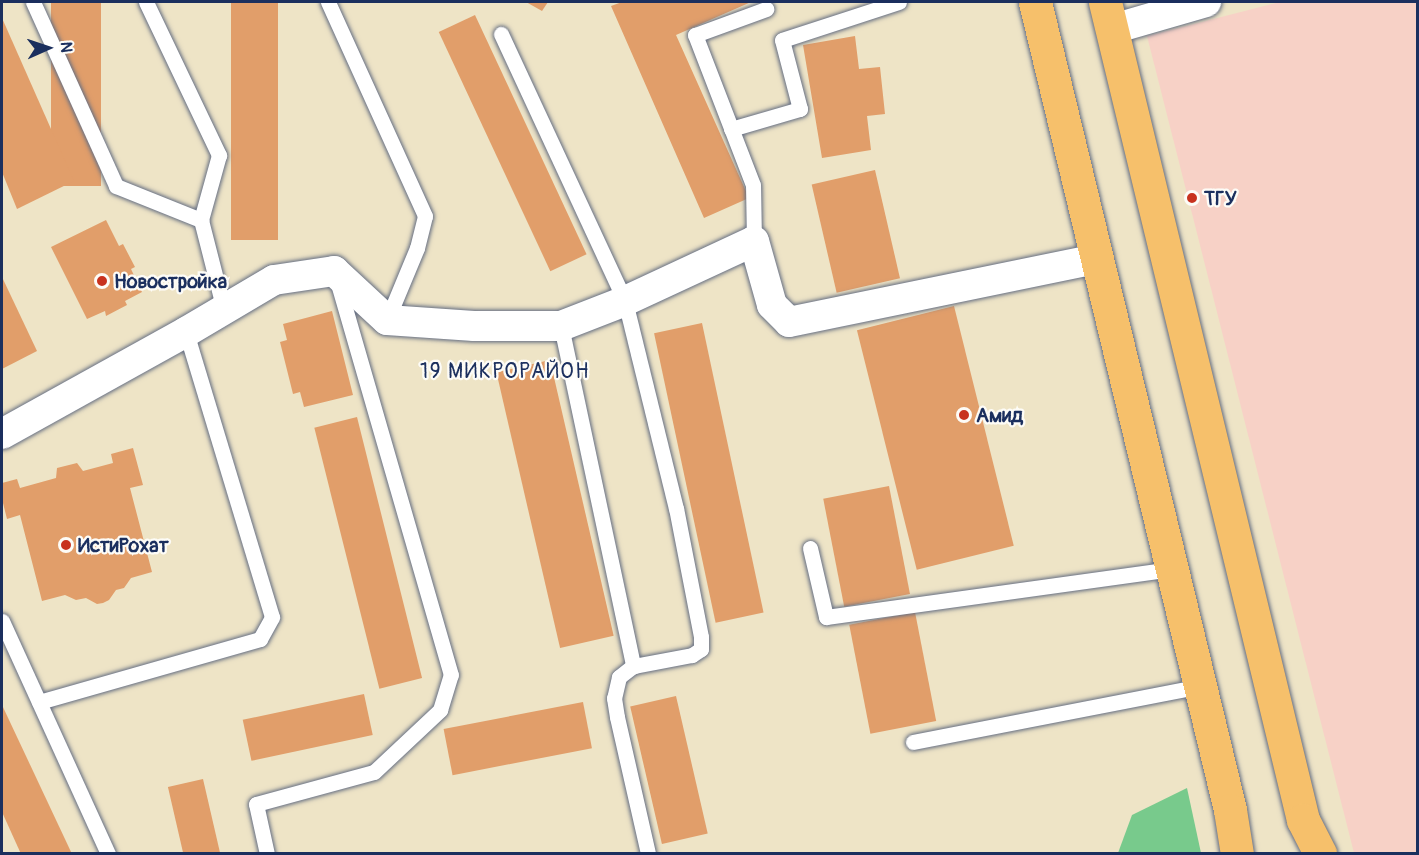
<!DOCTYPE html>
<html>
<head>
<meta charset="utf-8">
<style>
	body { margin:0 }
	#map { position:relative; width:1419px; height:855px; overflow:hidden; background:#eee4c6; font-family:Pangolin,sans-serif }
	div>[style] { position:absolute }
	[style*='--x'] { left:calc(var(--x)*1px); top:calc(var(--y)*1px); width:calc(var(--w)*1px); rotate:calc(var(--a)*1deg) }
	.built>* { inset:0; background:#f7d1c6 }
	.green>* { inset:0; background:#78ca8c }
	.building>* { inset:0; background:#e19e6a; transform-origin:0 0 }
	.roads { filter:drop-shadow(0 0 2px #656e82) drop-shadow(0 0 2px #656e82) }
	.service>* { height:15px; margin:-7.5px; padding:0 7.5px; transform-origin:7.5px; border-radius:7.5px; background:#fff }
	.minor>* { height:30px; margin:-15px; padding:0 15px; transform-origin:15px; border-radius:15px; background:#fff }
	.trunk>* { height:33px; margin:-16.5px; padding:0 16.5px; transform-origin:16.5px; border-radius:16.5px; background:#f6c06b }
	.dots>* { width:16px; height:16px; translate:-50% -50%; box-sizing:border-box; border:3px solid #fdfcf7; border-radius:50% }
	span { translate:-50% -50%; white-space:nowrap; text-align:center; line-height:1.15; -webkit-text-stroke:4.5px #fdfcf7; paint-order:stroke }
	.poi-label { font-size:20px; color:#1b2f5e; font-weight:700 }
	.left { translate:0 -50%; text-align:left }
	.neighbourhood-label { font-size:21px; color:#1b2f5e; letter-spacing:1.5px }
	.frame { position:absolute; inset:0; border:3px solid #1b2f5e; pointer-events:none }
	.north { position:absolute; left:18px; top:18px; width:60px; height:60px; -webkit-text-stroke:4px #fdfcf7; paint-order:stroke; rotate:87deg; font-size:16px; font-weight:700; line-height:24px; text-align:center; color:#1b2f5e }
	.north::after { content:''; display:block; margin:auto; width:21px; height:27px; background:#1b2f5e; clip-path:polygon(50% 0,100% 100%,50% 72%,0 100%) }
</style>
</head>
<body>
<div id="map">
	<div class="built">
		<i style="clip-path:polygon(1280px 2px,1417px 2px,1417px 853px,1354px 853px,1147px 36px)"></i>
	</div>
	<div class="green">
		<i style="clip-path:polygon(1187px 788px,1201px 853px,1118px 853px,1132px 815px)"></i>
	</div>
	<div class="building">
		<i style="left:51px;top:2px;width:50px;height:184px"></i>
		<i style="left:231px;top:2px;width:47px;height:238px"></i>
		<i style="clip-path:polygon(526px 2px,548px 2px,542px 11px)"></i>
		<i style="clip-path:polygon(622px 2px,751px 2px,676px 35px,749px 198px,704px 218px,611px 6px)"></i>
		<i style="left:475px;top:15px;width:264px;height:40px;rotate:65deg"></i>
		<i style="clip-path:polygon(2px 18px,74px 181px,17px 209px,2px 172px)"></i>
		<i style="clip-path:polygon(855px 36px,859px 69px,880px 67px,885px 114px,867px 116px,871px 150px,822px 158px,803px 45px)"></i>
		<i style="left:875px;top:170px;width:111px;height:65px;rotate:77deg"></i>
		<i style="clip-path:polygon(106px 220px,119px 246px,123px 244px,135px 267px,131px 269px,142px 292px,125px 301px,127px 305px,106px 316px,105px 311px,87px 319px,51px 247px)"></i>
		<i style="clip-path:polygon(2px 277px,37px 351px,2px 369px)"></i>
		<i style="left:954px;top:306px;width:247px;height:100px;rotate:76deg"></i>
		<i style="clip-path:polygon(332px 311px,353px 395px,304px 407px,300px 392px,293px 394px,280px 342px,287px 340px,283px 324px)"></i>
		<i style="left:702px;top:323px;width:296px;height:49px;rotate:78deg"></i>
		<i style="left:550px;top:360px;width:283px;height:55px;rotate:77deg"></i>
		<i style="left:357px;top:417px;width:269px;height:44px;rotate:76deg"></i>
		<i style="clip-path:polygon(133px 448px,143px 485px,130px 488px,152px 572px,131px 578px,124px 588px,116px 590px,109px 600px,103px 603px,97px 604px,86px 598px,76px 600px,65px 595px,42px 601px,20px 515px,7px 519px,2px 499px,2px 483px,17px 479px,20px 488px,56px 478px,57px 468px,77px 463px,83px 471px,113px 463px,111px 454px)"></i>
		<i style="left:889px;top:486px;width:110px;height:67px;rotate:79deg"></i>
		<i style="left:915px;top:612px;width:111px;height:67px;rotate:79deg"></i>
		<i style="left:364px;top:694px;width:42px;height:124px;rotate:78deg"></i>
		<i style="left:676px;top:696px;width:141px;height:47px;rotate:77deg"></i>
		<i style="left:583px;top:702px;width:47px;height:142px;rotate:79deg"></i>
		<i style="clip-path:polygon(2px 705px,72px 854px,21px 854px,2px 812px)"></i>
		<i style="left:203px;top:779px;width:77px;height:36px;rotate:77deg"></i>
	</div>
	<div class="roads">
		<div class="service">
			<i style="--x:33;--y:2;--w:202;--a:65.7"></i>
			<i style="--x:116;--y:186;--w:92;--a:21.8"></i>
			<i style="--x:146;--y:2;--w:170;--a:64.5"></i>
			<i style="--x:219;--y:155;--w:67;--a:105.5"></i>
			<i style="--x:201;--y:220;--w:93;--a:75.7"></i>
			<i style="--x:328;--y:2;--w:235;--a:65.6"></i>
			<i style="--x:425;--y:216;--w:33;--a:104"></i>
			<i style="--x:417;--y:248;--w:78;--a:112.6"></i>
			<i style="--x:501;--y:34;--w:294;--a:65.1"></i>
			<i style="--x:625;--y:301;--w:213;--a:76.2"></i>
			<i style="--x:676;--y:508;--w:131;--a:79"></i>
			<i style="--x:701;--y:637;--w:12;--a:90"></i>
			<i style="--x:701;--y:649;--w:11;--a:146"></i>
			<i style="--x:692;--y:655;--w:60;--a:169.4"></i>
			<i style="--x:633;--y:666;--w:18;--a:142"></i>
			<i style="--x:619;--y:677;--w:22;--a:103"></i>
			<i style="--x:614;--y:698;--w:19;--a:81"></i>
			<i style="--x:617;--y:717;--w:140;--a:77.2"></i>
			<i style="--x:731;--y:129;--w:72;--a:-16.2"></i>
			<i style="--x:800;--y:109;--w:71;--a:-104.6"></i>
			<i style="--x:782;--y:40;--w:123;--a:-18"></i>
			<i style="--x:754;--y:241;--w:56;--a:-91"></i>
			<i style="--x:753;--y:185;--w:161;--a:-111.1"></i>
			<i style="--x:695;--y:35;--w:76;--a:-20.1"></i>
			<i style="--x:561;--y:326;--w:348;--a:78"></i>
			<i style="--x:810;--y:548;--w:71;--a:76.9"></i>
			<i style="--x:826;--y:617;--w:349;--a:-7.9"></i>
			<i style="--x:2;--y:621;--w:256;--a:65.5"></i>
			<i style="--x:39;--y:702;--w:230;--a:-15.9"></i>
			<i style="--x:260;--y:639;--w:25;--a:-61"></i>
			<i style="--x:272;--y:617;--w:298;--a:-106.8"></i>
			<i style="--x:913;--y:742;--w:292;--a:-11"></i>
			<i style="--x:267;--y:854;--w:51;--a:-102.4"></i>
			<i style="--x:256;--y:804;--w:122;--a:-15.2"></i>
			<i style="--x:374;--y:772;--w:91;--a:-43.2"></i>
			<i style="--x:440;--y:710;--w:37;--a:-73"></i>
			<i style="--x:451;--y:675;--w:410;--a:-106.1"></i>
		</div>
		<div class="minor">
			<i style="--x:1113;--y:29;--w:97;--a:-16.2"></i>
			<i style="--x:2;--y:434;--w:210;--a:-29"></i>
			<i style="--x:186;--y:332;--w:102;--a:-30.6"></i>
			<i style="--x:274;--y:280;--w:61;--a:-8.5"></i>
			<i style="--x:334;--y:271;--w:72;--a:42.8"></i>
			<i style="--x:387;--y:320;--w:87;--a:3.9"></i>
			<i style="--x:474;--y:326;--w:87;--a:0"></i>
			<i style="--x:561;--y:326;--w:69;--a:-21.3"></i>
			<i style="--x:625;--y:301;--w:142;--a:-24.9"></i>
			<i style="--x:754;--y:241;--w:66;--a:74.3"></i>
			<i style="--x:772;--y:305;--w:24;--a:45"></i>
			<i style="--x:789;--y:322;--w:314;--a:-11.6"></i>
		</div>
		<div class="trunk">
			<i style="--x:1035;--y:2;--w:831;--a:76.43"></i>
			<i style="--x:1230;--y:810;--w:45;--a:81"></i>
			<i style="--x:1105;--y:2;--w:842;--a:76.39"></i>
			<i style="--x:1303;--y:820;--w:38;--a:63"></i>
		</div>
	</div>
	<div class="dots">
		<i style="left:1192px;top:198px;background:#c8321e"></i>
		<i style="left:102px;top:281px;background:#c8321e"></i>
		<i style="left:964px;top:415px;background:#c8321e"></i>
		<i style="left:66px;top:545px;background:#c8321e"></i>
	</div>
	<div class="poi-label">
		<span class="left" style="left:1204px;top:198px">ТГУ</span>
		<span class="left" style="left:114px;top:281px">Новостройка</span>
		<span class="left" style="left:976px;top:415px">Амид</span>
		<span class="left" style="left:78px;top:545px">ИстиРохат</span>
	</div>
	<div class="neighbourhood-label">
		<span style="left:505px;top:372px">19 МИКРОРАЙОН</span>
	</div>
	<div class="frame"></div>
	<div class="north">N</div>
</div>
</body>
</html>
